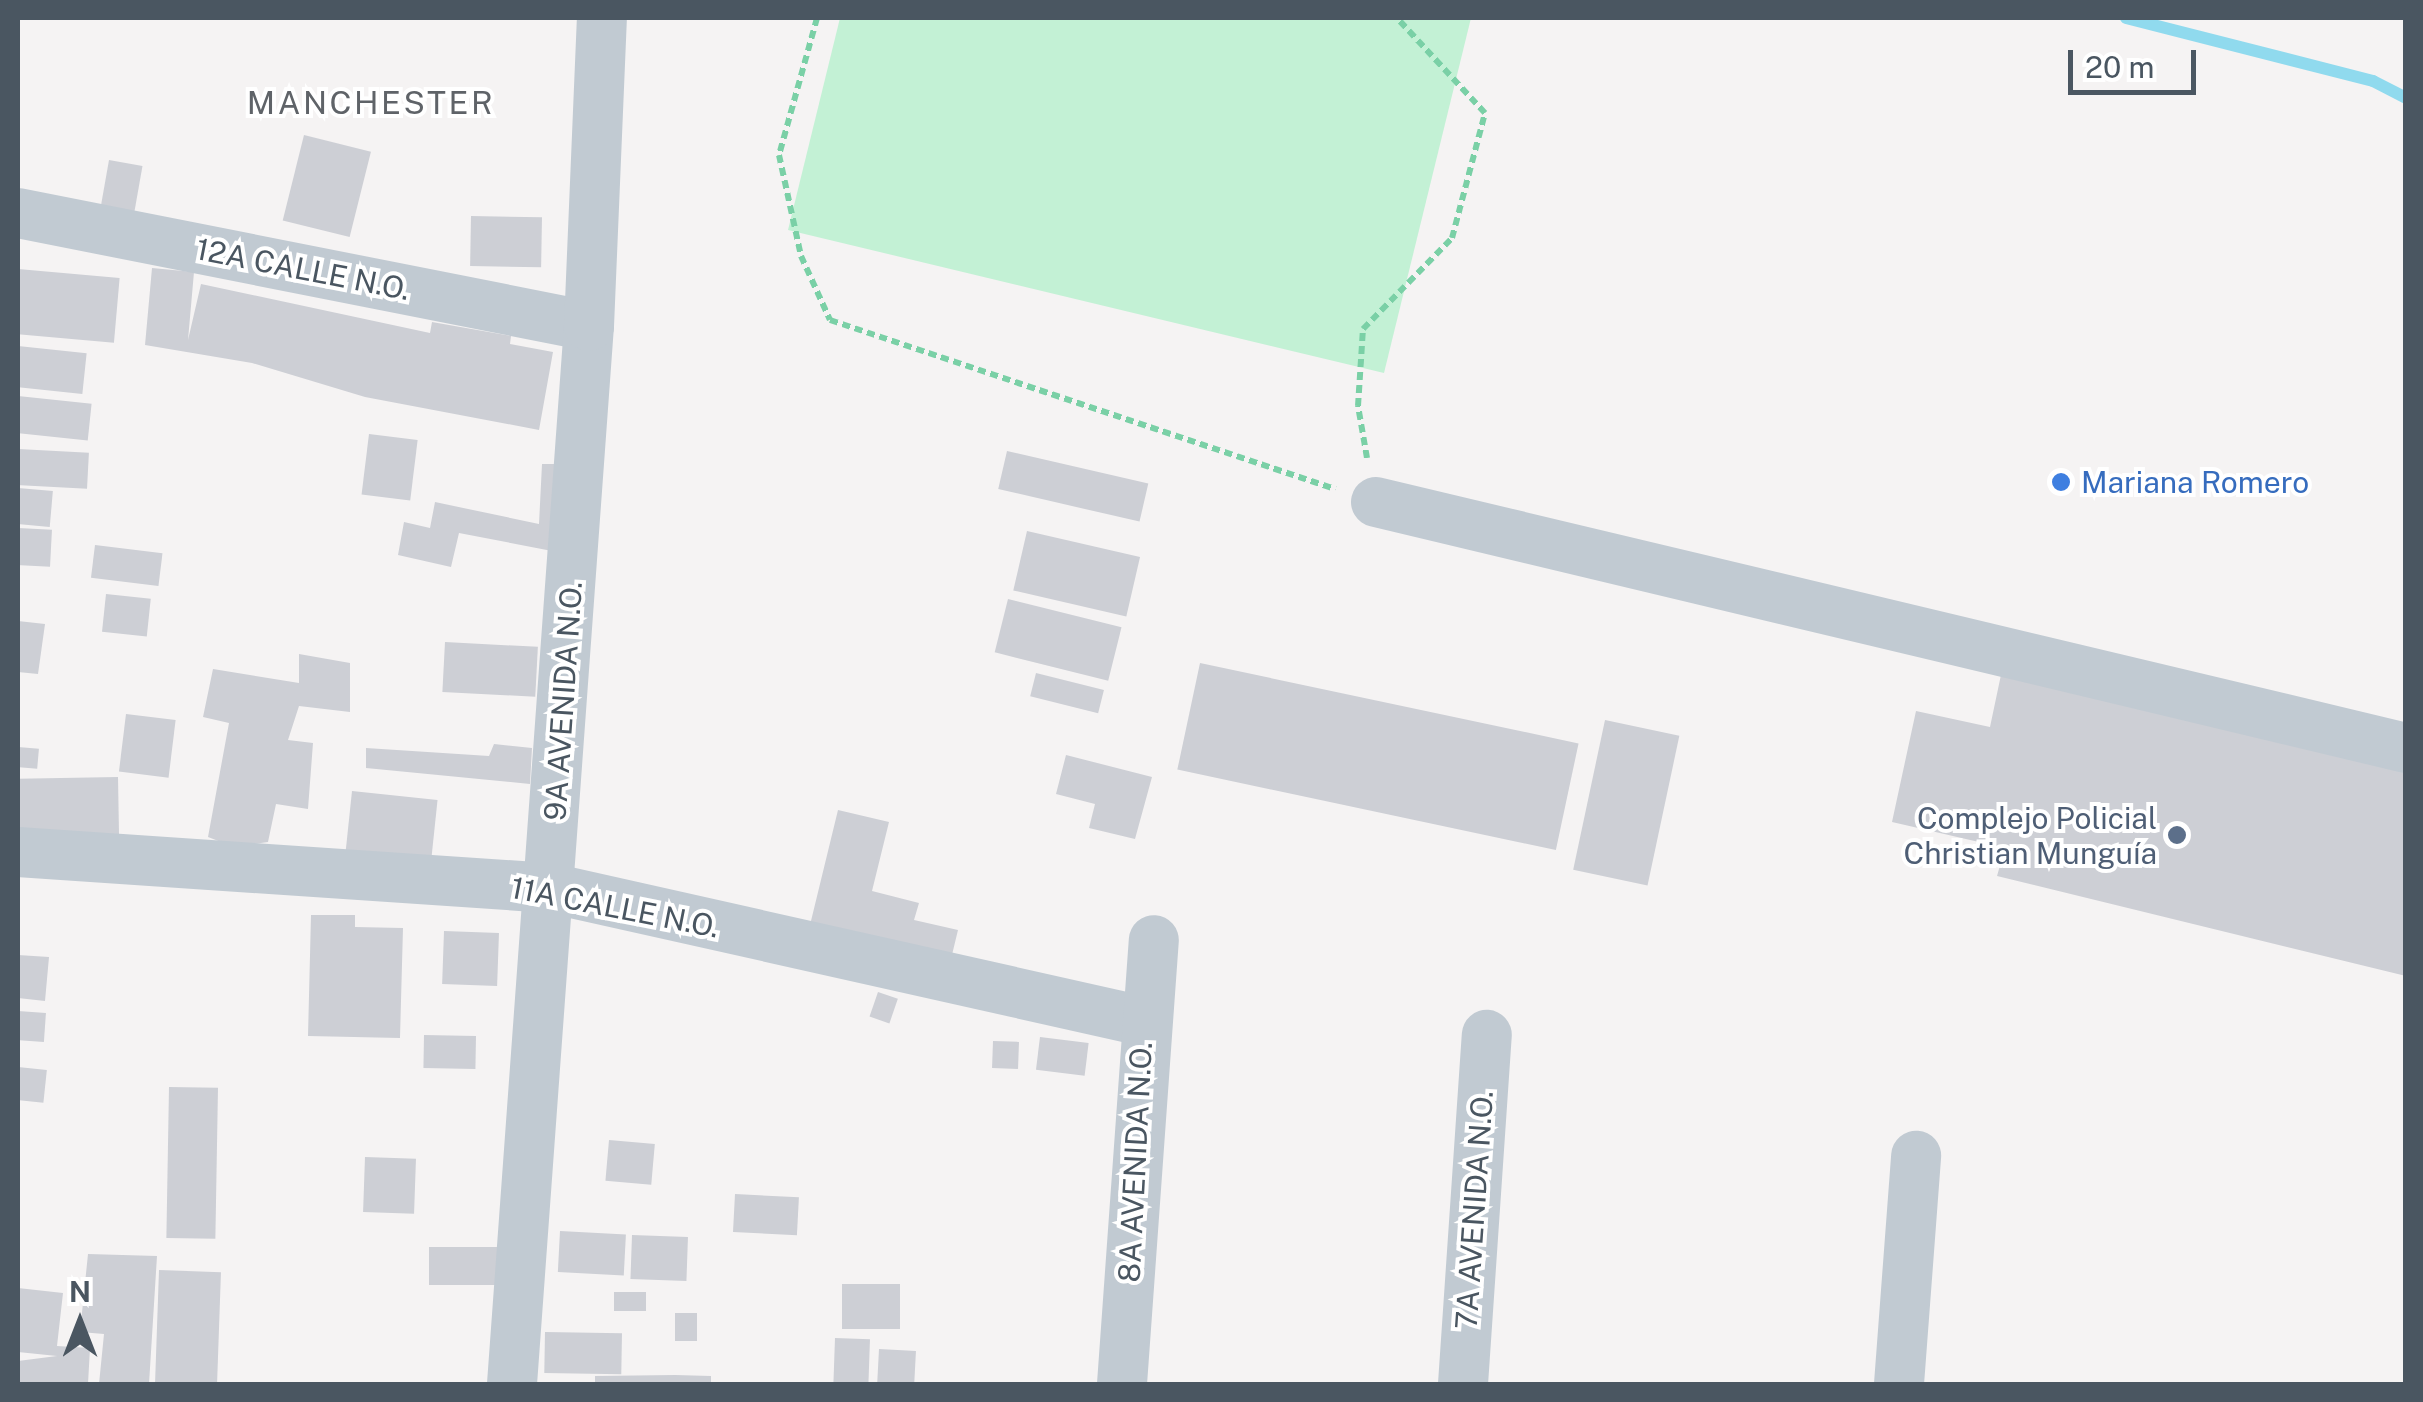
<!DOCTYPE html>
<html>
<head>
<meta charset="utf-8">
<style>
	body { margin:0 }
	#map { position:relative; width:2423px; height:1402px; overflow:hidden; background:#f5f3f3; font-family:"Public Sans",sans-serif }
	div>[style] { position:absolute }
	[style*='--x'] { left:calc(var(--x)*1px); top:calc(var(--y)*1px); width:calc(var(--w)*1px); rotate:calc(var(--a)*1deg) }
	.green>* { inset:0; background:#c3f1d5 }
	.stream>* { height:12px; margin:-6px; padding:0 6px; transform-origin:6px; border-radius:6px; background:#90daee }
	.building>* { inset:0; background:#cdcfd5; transform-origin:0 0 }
	.path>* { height:6px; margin-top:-3px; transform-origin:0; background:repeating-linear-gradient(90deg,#7ad0a6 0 8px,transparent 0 13px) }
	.minor>* { height:50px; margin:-25px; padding:0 25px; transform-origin:25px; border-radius:25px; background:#c1cad2 }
	.dots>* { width:28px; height:28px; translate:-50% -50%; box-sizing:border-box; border:5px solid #fff; border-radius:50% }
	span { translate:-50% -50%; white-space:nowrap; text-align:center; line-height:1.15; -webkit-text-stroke:8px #fff; paint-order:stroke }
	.street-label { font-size:30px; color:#4a5661 }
	.shop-label { font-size:30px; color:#366cbe }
	.left { translate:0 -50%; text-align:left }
	.service-label { font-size:30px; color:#4e5e75 }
	.right { translate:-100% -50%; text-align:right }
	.neighbourhood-label { font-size:32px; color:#5f6368; letter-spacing:2.5px }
	.frame { position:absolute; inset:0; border:20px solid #4a5661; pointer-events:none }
	.north { position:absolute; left:30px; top:1272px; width:100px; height:100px; -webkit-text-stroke:8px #fff; paint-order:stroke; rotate:0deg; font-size:28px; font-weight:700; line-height:40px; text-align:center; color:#4a5661 }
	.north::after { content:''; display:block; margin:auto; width:35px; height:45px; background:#4a5661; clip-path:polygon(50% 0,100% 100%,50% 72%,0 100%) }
	.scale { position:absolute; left:2068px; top:50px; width:128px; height:45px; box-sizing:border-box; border:5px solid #4a5661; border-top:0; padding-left:12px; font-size:30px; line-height:35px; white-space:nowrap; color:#4a5661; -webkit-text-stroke:8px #fff; paint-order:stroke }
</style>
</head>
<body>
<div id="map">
	<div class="green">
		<i style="clip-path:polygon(840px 18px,1471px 18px,1384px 373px,788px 230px)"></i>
	</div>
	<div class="stream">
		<i style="--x:2126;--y:18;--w:255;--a:14.3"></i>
		<i style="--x:2373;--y:81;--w:37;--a:27"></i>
	</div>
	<div class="building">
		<i style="left:304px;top:135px;width:69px;height:88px;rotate:14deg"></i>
		<i style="left:109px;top:160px;width:34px;height:48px;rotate:10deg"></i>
		<i style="left:471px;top:216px;width:71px;height:50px;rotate:1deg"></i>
		<i style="clip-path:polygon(152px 268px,194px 272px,188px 340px,201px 284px,430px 333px,432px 322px,511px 336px,510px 344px,553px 352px,539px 430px,365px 397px,252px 363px,145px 345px)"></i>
		<i style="left:18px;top:269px;width:102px;height:65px;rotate:5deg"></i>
		<i style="left:18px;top:346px;width:69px;height:41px;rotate:6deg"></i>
		<i style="left:18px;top:396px;width:74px;height:37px;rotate:6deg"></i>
		<i style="left:369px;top:434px;width:49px;height:61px;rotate:7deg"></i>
		<i style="left:18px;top:449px;width:71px;height:36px;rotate:3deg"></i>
		<i style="left:1007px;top:451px;width:145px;height:39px;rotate:13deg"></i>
		<i style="clip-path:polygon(542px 464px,561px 464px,552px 551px,459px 533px,451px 567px,398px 555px,404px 522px,430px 528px,435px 502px,539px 524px)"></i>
		<i style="left:18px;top:488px;width:35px;height:36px;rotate:5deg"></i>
		<i style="left:18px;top:528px;width:34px;height:37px;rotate:3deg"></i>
		<i style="left:1027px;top:531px;width:116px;height:61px;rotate:13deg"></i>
		<i style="left:95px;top:545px;width:68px;height:33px;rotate:7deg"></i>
		<i style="left:106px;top:594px;width:45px;height:38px;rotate:6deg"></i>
		<i style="left:1008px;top:599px;width:117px;height:55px;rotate:14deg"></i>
		<i style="clip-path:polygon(18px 621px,45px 624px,38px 674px,18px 672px)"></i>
		<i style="left:445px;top:642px;width:93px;height:50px;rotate:3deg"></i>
		<i style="clip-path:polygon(299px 654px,350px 663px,350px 712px,299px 706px,288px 740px,313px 743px,308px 809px,276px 804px,268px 842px,234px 847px,208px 837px,229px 723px,203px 717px,213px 669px,299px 683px)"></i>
		<i style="left:1200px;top:663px;width:387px;height:109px;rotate:12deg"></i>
		<i style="clip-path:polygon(2002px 670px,2406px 770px,2406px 976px,1997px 876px,2005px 848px,1892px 822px,1916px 711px,1990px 727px)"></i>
		<i style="left:1036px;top:673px;width:70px;height:24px;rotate:14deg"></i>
		<i style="left:126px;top:714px;width:50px;height:58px;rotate:7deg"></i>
		<i style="left:1605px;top:720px;width:76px;height:153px;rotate:12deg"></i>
		<i style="clip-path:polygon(494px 744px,532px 748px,530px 784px,366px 768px,366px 748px,489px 756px)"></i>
		<i style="left:18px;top:747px;width:21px;height:20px;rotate:5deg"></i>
		<i style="clip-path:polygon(1066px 755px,1152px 777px,1135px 839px,1089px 828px,1095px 804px,1056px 794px)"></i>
		<i style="left:118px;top:777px;width:60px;height:100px;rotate:89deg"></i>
		<i style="left:352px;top:791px;width:86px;height:60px;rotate:6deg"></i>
		<i style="clip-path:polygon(838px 810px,889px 822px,872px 891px,919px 903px,914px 920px,958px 930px,951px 959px,810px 925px)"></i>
		<i style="clip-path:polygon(311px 915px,355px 915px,355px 927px,403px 928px,400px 1038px,308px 1036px)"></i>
		<i style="left:444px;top:931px;width:55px;height:53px;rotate:2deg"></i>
		<i style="clip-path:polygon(18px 955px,49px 957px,45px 1001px,18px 998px)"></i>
		<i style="left:878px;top:992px;width:21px;height:26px;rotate:19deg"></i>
		<i style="left:18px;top:1011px;width:28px;height:29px;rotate:4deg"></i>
		<i style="left:424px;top:1035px;width:52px;height:33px;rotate:1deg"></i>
		<i style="left:1040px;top:1037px;width:49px;height:33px;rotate:7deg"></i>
		<i style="left:993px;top:1041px;width:26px;height:27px;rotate:2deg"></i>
		<i style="left:18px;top:1067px;width:29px;height:33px;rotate:6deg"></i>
		<i style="left:169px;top:1087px;width:49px;height:151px;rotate:1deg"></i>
		<i style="left:609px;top:1140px;width:46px;height:41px;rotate:5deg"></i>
		<i style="left:365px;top:1157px;width:51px;height:55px;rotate:2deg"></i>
		<i style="left:735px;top:1194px;width:64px;height:38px;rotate:3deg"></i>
		<i style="left:560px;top:1231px;width:66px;height:41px;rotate:3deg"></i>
		<i style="left:632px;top:1235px;width:56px;height:44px;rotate:2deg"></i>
		<i style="left:429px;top:1247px;width:68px;height:38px"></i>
		<i style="clip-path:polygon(88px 1254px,157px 1256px,149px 1384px,99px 1384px,104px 1334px,80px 1332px)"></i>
		<i style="left:159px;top:1270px;width:62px;height:114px;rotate:2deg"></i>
		<i style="left:842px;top:1284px;width:58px;height:45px"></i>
		<i style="clip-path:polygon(18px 1288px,63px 1293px,57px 1346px,90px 1348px,88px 1384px,18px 1384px,18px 1361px,57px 1356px,18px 1352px)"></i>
		<i style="left:614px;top:1292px;width:32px;height:19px"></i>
		<i style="left:675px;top:1313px;width:22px;height:28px"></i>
		<i style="left:545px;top:1332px;width:77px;height:41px;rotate:1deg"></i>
		<i style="left:835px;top:1338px;width:35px;height:46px;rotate:2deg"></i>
		<i style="left:879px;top:1349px;width:37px;height:35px;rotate:3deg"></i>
		<i style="clip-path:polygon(675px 1375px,711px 1376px,711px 1384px,595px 1384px,595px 1376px)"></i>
	</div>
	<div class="path">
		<i style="--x:817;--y:18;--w:142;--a:105.5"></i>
		<i style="--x:779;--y:155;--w:103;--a:77.7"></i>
		<i style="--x:801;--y:256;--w:70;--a:65.6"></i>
		<i style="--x:830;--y:320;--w:533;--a:18.5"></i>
		<i style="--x:1367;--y:458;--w:53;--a:-99.8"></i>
		<i style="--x:1358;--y:406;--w:77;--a:-86.3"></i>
		<i style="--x:1363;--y:329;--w:127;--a:-45.6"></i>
		<i style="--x:1452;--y:238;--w:129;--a:-75.2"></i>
		<i style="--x:1485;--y:113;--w:129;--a:-132.8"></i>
	</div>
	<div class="minor">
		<i style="--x:18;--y:213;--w:582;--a:11.19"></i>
		<i style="--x:1376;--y:502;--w:1059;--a:13.43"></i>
		<i style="--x:18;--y:852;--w:533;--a:3.87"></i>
		<i style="--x:550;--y:888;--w:608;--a:12.64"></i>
		<i style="--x:512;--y:1384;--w:1061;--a:-85.84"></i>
		<i style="--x:589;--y:326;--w:308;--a:-87.6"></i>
		<i style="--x:1122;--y:1384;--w:445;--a:-85.9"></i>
		<i style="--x:1463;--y:1384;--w:350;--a:-86.1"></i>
		<i style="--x:1899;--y:1384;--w:229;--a:-85.7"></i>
	</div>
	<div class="dots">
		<i style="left:2061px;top:482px;background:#3f7fe0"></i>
		<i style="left:2177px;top:835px;background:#5c6f8a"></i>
	</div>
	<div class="street-label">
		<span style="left:303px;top:269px;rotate:11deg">12A CALLE N.O.</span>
		<span style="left:563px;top:701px;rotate:-86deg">9A AVENIDA N.O.</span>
		<span style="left:615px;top:907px;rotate:11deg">11A CALLE N.O.</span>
		<span style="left:1135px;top:1162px;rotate:-87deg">8A AVENIDA N.O.</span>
		<span style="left:1474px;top:1210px;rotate:-86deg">7A AVENIDA N.O.</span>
	</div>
	<div class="shop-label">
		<span class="left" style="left:2081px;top:482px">Mariana Romero</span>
	</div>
	<div class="service-label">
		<span class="right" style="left:2157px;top:835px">Complejo Policial<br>Christian Munguía</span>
	</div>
	<div class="neighbourhood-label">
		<span style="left:371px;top:103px">MANCHESTER</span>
	</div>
	<div class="frame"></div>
	<div class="north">N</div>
	<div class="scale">20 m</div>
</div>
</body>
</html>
